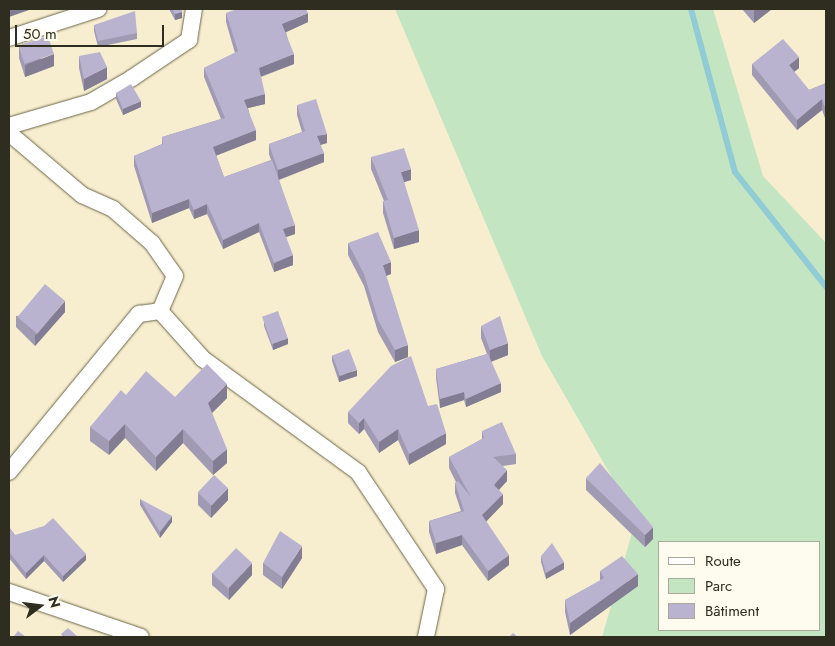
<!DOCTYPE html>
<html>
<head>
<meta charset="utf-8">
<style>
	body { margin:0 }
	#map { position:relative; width:835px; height:646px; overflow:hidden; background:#f6eecf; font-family:Jost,sans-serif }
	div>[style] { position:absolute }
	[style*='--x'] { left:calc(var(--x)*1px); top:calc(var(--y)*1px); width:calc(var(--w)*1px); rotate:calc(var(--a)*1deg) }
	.green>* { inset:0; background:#c4e5c1 }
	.stream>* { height:6px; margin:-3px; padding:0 3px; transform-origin:3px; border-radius:3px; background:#90cbd6 }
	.roads { filter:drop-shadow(0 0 1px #6c6549) drop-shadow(0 0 1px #6c6549) }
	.street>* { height:16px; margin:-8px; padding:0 8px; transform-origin:8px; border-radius:8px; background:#fff }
	.wall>* { inset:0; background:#a09ab3 }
	.shaded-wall>* { inset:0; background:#827d92; transform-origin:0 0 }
	.building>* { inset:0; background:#bab3d0; transform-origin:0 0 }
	span { translate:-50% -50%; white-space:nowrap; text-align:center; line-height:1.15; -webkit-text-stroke:4px #fefbef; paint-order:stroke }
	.frame { position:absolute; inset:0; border:10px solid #2f2c20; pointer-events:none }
	.legend { position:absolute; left:658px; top:541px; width:162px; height:90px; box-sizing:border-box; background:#fefbef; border:1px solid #aba89c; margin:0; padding:6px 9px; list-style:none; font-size:15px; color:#2f2c20 }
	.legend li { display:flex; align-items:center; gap:10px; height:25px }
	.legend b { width:25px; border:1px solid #aba89c }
	.north { position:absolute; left:15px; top:581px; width:50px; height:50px; -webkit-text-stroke:4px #fefbef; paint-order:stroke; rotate:75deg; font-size:14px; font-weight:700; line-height:20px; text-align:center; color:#2f2c20 }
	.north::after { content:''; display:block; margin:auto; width:18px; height:22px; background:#2f2c20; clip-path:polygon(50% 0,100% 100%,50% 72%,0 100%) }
	.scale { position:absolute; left:15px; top:25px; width:149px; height:22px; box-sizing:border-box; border:2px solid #2f2c20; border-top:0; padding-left:6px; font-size:15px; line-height:18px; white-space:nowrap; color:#2f2c20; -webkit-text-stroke:4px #fefbef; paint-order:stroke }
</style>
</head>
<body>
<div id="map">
	<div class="green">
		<i style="clip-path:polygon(evenodd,395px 9px,713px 9px,763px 176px,826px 243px,826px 637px,602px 637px,636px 519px,542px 356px,395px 9px,659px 542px,819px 542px,819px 630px,659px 630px,659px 542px)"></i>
	</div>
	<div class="stream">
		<i style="--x:691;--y:9;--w:169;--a:74.9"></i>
		<i style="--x:735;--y:172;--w:147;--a:51.6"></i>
	</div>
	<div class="roads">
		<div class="street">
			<i style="--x:9;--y:38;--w:94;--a:-18"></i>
			<i style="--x:9;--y:126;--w:85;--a:-16.3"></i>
			<i style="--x:91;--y:102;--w:48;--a:-30.3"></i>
			<i style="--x:132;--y:78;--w:69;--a:-33.7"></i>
			<i style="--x:189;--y:40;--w:31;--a:-81"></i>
			<i style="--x:9;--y:133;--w:96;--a:40.3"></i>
			<i style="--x:82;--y:195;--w:34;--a:24"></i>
			<i style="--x:113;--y:209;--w:52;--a:41.1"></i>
			<i style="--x:152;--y:243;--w:40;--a:55.1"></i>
			<i style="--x:175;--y:276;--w:38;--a:113"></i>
			<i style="--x:160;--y:311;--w:64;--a:48.1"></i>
			<i style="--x:203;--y:359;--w:192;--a:36.1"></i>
			<i style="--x:358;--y:472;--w:141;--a:56.3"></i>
			<i style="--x:436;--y:589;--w:49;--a:101.8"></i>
			<i style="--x:9;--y:472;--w:205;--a:-50.6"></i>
			<i style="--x:139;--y:314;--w:21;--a:-8"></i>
			<i style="--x:9;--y:592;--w:139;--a:18.8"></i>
		</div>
	</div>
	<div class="wall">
		<i style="clip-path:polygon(169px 9px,182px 9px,182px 18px,175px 20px)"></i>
		<i style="clip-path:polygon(742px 9px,772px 9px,754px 23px)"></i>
		<i style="clip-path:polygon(226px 13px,308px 22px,286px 32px,294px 64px,261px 77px,265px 104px,248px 108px,256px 140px,216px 155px,224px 177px,271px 160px,269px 154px,269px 144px,302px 132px,297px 115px,297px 105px,327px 143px,320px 145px,324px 162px,279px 180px,295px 234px,286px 237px,293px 265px,274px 272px,259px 232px,223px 249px,207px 214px,194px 219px,189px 208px,152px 223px,134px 166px,134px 156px,162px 144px,162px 137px,221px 119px,204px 77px,204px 68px,235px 53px,226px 22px)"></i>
		<i style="clip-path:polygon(94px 25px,137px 33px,137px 39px,98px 47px,94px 31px)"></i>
		<i style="clip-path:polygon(19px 46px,54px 66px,25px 77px,19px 58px)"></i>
		<i style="clip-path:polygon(79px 56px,107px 79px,84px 91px,79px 68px)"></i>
		<i style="clip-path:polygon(752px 64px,799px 68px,794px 72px,809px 90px,826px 83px,826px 118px,825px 118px,822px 110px,797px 130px,752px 75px)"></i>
		<i style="clip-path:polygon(116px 93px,141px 107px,123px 115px,116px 99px)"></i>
		<i style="clip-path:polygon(371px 157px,411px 180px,404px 182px,419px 242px,394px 249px,383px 213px,383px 201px,384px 201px,371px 169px)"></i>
		<i style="clip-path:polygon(348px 243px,391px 274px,386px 276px,408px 357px,395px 362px,378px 332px,364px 286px,348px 255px)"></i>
		<i style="clip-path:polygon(65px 312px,35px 346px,16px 327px,16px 316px)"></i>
		<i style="clip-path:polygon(264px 320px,288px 344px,273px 350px,264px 326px)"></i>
		<i style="clip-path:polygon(481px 326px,508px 355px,491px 362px,501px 392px,466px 407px,464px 400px,440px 408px,436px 378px,436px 369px,487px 354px,481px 338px)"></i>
		<i style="clip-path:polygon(332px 355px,357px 376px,339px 382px,332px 361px)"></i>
		<i style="clip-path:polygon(126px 395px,175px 397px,227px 398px,212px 413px,227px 463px,213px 475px,183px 443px,156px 471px,125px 438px,109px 455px,90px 441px,90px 427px)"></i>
		<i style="clip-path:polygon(428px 406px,446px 444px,409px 465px,398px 440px,379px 453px,364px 429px,359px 434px,348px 423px,348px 412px)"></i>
		<i style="clip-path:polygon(482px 431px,516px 454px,516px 464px,503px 466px,507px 481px,499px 490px,503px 504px,486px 521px,509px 565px,488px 581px,462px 545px,436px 554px,429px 532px,429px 521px,461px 511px,455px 493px,455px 483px,456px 482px,449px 468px,449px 457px,482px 439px)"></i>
		<i style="clip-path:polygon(586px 478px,653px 539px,645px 547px,586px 490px)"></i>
		<i style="clip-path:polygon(198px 493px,228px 500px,211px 518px,198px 505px)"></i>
		<i style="clip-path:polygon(140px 499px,172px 522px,160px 538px,140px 505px)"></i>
		<i style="clip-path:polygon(9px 527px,15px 535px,86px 560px,63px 582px,44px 561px,26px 579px,9px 558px)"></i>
		<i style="clip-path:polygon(541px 556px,564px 569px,546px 579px,541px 562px)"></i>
		<i style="clip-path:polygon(302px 558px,282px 589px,263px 575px,263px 563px)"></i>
		<i style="clip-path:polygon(600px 571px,638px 586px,570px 635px,565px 612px,565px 600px,600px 581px)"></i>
		<i style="clip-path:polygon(212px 573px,252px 575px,229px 600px,212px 585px)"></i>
	</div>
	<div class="shaded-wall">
		<i style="clip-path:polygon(9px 9px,32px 9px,9px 17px)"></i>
		<i style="clip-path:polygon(757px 9px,772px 9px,754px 23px,754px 11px)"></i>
		<i style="clip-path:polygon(182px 12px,182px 18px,175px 20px,175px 14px)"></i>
		<i style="clip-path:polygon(308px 13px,308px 22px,282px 34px,282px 24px)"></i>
		<i style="clip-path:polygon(54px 54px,54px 66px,25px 77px,25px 65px)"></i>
		<i style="clip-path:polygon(294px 54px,294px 64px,259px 77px,259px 68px)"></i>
		<i style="clip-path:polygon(799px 57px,799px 68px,789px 76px,789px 65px)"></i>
		<i style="clip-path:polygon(107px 67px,107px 79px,84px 91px,84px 79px)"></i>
		<i style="clip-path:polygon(265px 94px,265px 104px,244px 109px,244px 100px)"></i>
		<i style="clip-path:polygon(822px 99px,822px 110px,797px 130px,797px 120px)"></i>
		<i style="clip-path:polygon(141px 101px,141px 107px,123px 115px,123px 109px)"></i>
		<i style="left:825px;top:107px;width:1px;height:11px"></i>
		<i style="clip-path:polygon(256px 130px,256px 140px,213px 157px,213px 147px)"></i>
		<i style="clip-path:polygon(327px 134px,327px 143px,317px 146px,317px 136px)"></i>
		<i style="clip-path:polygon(324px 153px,324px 162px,278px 180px,278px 170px)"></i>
		<i style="clip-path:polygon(411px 169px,411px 180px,401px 183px,401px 172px)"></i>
		<i style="clip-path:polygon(189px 199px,189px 208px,152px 223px,152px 213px)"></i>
		<i style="clip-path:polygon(207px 204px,207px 214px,194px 219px,194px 210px)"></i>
		<i style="clip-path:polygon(259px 223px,259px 232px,223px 249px,223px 240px)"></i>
		<i style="clip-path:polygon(295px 225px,295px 234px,283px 238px,283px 229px)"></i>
		<i style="clip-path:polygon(419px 230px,419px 242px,394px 249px,394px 238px)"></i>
		<i style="clip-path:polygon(293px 255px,293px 265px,274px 272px,274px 263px)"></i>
		<i style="clip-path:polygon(391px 262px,391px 274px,383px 277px,383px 265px)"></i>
		<i style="clip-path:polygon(65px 301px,65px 312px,35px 346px,35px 336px)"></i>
		<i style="clip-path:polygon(288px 338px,288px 344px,273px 350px,273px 344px)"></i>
		<i style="clip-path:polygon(508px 343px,508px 355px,490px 362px,490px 350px)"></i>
		<i style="clip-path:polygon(408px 345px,408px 357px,395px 362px,395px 350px)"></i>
		<i style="clip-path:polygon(357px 370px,357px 376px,339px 382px,339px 376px)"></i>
		<i style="clip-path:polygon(501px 383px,501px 392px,466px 407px,466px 399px)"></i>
		<i style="clip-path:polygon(227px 384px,227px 398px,208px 417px,208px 403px)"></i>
		<i style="clip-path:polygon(464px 392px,464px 400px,440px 408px,440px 399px)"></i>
		<i style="clip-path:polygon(364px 418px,364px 429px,359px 434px,359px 423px)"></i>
		<i style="clip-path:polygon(125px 424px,125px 438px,109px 455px,109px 441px)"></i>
		<i style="clip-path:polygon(183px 429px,183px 443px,156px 471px,156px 457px)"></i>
		<i style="clip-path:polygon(398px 429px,398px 440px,379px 453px,379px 442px)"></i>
		<i style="clip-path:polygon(446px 433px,446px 444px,409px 465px,409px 454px)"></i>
		<i style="clip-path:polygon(227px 449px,227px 463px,213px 475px,213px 461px)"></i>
		<i style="clip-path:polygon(507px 470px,507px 481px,494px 495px,494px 485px)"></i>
		<i style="clip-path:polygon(228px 488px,228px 500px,211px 518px,211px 506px)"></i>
		<i style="clip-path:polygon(503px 494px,503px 504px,482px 526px,482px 515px)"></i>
		<i style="clip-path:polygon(172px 516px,172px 522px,160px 538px,160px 532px)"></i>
		<i style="clip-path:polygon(653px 527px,653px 539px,645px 547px,645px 535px)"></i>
		<i style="clip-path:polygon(462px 535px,462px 545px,436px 554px,436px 543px)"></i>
		<i style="clip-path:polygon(302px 546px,302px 558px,282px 589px,282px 577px)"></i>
		<i style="clip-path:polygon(86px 554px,86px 560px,63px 582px,63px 576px)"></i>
		<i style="clip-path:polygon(44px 555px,44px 561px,26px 579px,26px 573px)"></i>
		<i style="clip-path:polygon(509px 555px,509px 565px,488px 581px,488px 571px)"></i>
		<i style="clip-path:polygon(564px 562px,564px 569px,546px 579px,546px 573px)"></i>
		<i style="clip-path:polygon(252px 563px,252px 575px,229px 600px,229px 588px)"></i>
		<i style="clip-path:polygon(638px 574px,638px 586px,570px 635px,570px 623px)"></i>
	</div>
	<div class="building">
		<i style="clip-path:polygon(172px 9px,182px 9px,182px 12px,175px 14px)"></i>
		<i style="clip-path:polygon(237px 9px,306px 9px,308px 13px,282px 24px,294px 54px,259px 68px,265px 94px,244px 100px,256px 130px,213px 147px,224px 177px,272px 160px,295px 225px,283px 229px,293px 255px,274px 263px,259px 223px,223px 240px,207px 204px,194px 210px,189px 199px,152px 213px,134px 156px,163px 144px,162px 137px,225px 118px,204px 68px,238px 51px,226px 13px)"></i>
		<i style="clip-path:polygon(135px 11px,137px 33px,98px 41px,94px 25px)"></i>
		<i style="left:48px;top:36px;width:19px;height:31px;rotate:72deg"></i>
		<i style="clip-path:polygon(783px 39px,799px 57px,789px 65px,809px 90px,826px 83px,826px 107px,825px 107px,822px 99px,797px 120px,752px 64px)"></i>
		<i style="clip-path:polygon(100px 52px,107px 67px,84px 79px,79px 56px)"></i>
		<i style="clip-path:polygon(131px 84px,141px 101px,123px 109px,116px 93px)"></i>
		<i style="clip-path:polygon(316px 99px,327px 134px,317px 136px,324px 153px,278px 170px,269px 144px,305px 131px,297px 105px)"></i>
		<i style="clip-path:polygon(404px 148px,411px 169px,401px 172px,419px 230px,394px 238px,383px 201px,388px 200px,371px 157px)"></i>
		<i style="clip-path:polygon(378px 232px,391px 262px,383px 265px,408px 345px,395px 350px,378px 320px,364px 274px,348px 243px)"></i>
		<i style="left:45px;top:284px;width:26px;height:43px;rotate:40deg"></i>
		<i style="left:278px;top:311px;width:29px;height:17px;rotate:70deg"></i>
		<i style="clip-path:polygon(500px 316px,508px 343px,490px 350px,481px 326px)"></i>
		<i style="left:349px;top:349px;width:22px;height:18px;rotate:69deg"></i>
		<i style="clip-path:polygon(488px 354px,501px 383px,466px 399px,464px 392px,440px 399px,436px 369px)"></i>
		<i style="clip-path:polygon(411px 356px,428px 406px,437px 404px,446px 433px,409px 454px,398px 429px,379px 442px,364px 418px,359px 423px,348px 412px,391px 366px)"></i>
		<i style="clip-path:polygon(207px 364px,227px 384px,208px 403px,227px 449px,213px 461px,183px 429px,156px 457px,125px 424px,109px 441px,90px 427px,121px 390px,126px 395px,146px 371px,175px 397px)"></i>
		<i style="clip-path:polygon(502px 422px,516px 454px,493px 457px,507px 470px,494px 485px,503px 494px,482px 515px,509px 555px,488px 571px,462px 535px,436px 543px,429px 521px,464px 511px,455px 483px,458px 481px,471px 497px,449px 457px,484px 438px,482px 431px)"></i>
		<i style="clip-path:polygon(600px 463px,653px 527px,645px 535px,586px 478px)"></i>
		<i style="left:214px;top:475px;width:19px;height:24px;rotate:43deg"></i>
		<i style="clip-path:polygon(140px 499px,172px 516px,160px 532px)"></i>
		<i style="clip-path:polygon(53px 518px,86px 554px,63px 576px,44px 555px,26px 573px,9px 552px,9px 527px,15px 535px,44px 526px)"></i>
		<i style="clip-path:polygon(280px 531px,302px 546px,282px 577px,263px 563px)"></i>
		<i style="clip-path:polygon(552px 543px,564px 562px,546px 573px,541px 556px)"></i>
		<i style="left:236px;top:548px;width:22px;height:35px;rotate:43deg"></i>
		<i style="clip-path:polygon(622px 556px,638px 574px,570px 623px,565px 600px,604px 578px,600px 571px)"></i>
		<i style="clip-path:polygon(68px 628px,78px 637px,63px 637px,61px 634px)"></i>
		<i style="clip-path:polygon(18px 631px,26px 637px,13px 637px)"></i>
		<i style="clip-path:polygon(513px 633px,518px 637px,509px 637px)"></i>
	</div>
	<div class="frame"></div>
	<ul class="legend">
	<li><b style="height:6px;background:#fff"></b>Route</li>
	<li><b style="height:14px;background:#c4e5c1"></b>Parc</li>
	<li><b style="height:14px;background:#bab3d0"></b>Bâtiment</li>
	</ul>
	<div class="north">N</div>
	<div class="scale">50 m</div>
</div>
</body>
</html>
